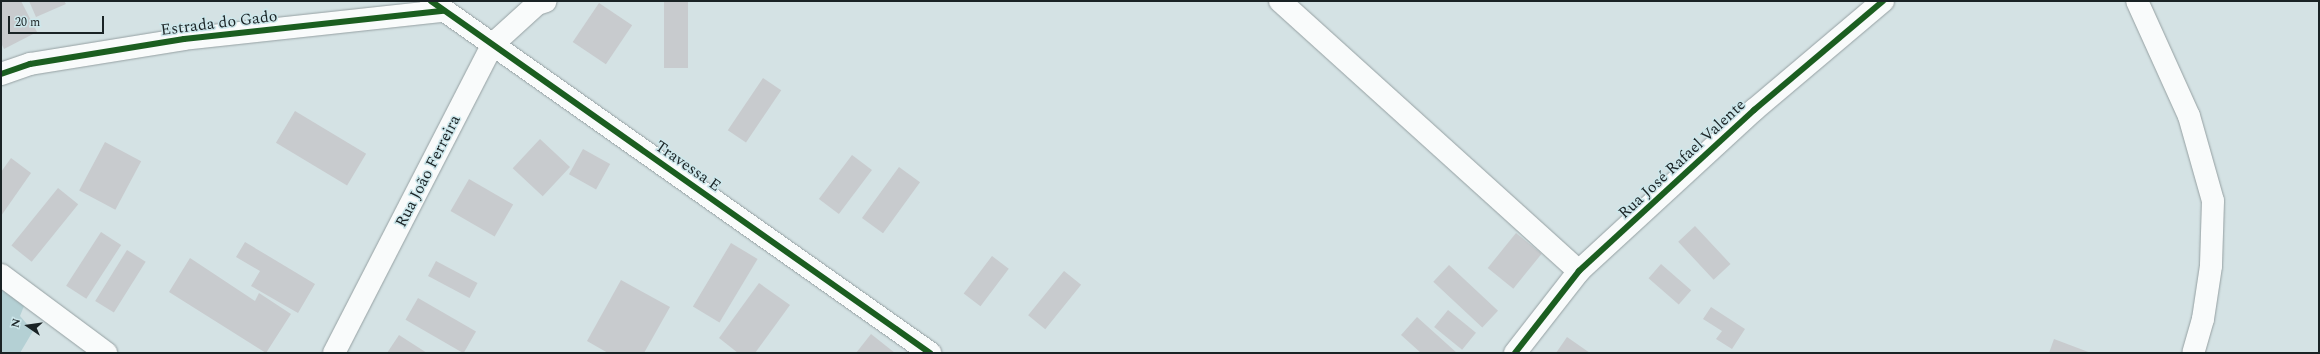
<!DOCTYPE html>
<html>
<head>
<meta charset="utf-8">
<style>
	body { margin:0 }
	#map { position:relative; width:2320px; height:354px; overflow:hidden; background:#d4e2e4; font-family:Spectral,serif }
	div>[style] { position:absolute }
	[style*='--x'] { left:calc(var(--x)*1px); top:calc(var(--y)*1px); width:calc(var(--w)*1px); rotate:calc(var(--a)*1deg) }
	.green>* { inset:0; background:#b4d0d4 }
	.building>* { inset:0; background:#c8cbce; transform-origin:0 0 }
	.roads { filter:drop-shadow(0 0 1px #95a0a2) drop-shadow(0 0 1px #95a0a2) }
	.minor>* { height:22px; margin:-11px; padding:0 11px; transform-origin:11px; border-radius:11px; background:#f9fbfb }
	.cycleway>* { height:6px; margin:-3px; padding:0 3px; transform-origin:3px; border-radius:3px; background:#1b5e20 }
	span { translate:-50% -50%; white-space:nowrap; text-align:center; line-height:1.15; -webkit-text-stroke:3px #cde7eb; paint-order:stroke }
	.street-label { font-size:16px; color:#1a2325 }
	.frame { position:absolute; inset:0; border:2px solid #1a2325; pointer-events:none }
	.north { position:absolute; left:8px; top:306px; width:40px; height:40px; -webkit-text-stroke:3px #cde7eb; paint-order:stroke; rotate:283deg; font-size:11px; font-weight:700; line-height:16px; text-align:center; color:#1a2325 }
	.north::after { content:''; display:block; margin:auto; width:14px; height:18px; background:#1a2325; clip-path:polygon(50% 0,100% 100%,50% 72%,0 100%) }
	.scale { position:absolute; left:8px; top:16px; width:96px; height:18px; box-sizing:border-box; border:2px solid #1a2325; border-top:0; padding-left:5px; font-size:12px; line-height:14px; white-space:nowrap; color:#1a2325; -webkit-text-stroke:3px #cde7eb; paint-order:stroke }
</style>
</head>
<body>
<div id="map">
	<div class="green">
		<i style="clip-path:polygon(1px 282px,26px 301px,20px 316px,33px 331px,20px 353px,1px 353px)"></i>
	</div>
	<div class="building">
		<i style="clip-path:polygon(1px 1px,21px 1px,37px 32px,4px 49px,1px 43px)"></i>
		<i style="clip-path:polygon(29px 1px,64px 1px,66px 4px,36px 17px)"></i>
		<i style="left:664px;top:1px;width:24px;height:67px"></i>
		<i style="left:599px;top:3px;width:40px;height:47px;rotate:34deg"></i>
		<i style="left:763px;top:78px;width:22px;height:63px;rotate:34deg"></i>
		<i style="left:295px;top:111px;width:83px;height:37px;rotate:31deg"></i>
		<i style="left:540px;top:139px;width:41px;height:40px;rotate:43deg"></i>
		<i style="left:105px;top:142px;width:41px;height:55px;rotate:28deg"></i>
		<i style="left:583px;top:149px;width:31px;height:29px;rotate:29deg"></i>
		<i style="left:852px;top:155px;width:25px;height:55px;rotate:37deg"></i>
		<i style="clip-path:polygon(11px 158px,31px 173px,1px 216px,1px 172px)"></i>
		<i style="left:899px;top:167px;width:26px;height:63px;rotate:36deg"></i>
		<i style="left:469px;top:179px;width:51px;height:37px;rotate:30deg"></i>
		<i style="left:58px;top:188px;width:26px;height:74px;rotate:39deg"></i>
		<i style="left:1695px;top:226px;width:52px;height:23px;rotate:47deg"></i>
		<i style="left:101px;top:232px;width:24px;height:64px;rotate:33deg"></i>
		<i style="left:1516px;top:233px;width:33px;height:45px;rotate:39deg"></i>
		<i style="clip-path:polygon(245px 242px,315px 284px,298px 313px,251px 286px,260px 271px,236px 257px)"></i>
		<i style="left:731px;top:243px;width:31px;height:74px;rotate:31deg"></i>
		<i style="left:127px;top:250px;width:22px;height:60px;rotate:32deg"></i>
		<i style="left:992px;top:256px;width:21px;height:47px;rotate:37deg"></i>
		<i style="clip-path:polygon(190px 258px,255px 301px,259px 293px,291px 314px,266px 353px,169px 292px)"></i>
		<i style="left:436px;top:261px;width:47px;height:17px;rotate:28deg"></i>
		<i style="left:1661px;top:264px;width:40px;height:19px;rotate:41deg"></i>
		<i style="left:1449px;top:265px;width:67px;height:23px;rotate:43deg"></i>
		<i style="left:1064px;top:271px;width:22px;height:57px;rotate:39deg"></i>
		<i style="clip-path:polygon(621px 280px,670px 307px,644px 353px,608px 353px,587px 341px)"></i>
		<i style="clip-path:polygon(759px 283px,790px 305px,755px 353px,738px 353px,719px 338px)"></i>
		<i style="left:418px;top:298px;width:67px;height:25px;rotate:30deg"></i>
		<i style="clip-path:polygon(1711px 307px,1745px 329px,1732px 349px,1716px 339px,1722px 331px,1703px 319px)"></i>
		<i style="left:1448px;top:310px;width:36px;height:22px;rotate:39deg"></i>
		<i style="clip-path:polygon(1417px 317px,1457px 353px,1421px 353px,1401px 335px)"></i>
		<i style="clip-path:polygon(871px 334px,895px 353px,856px 353px)"></i>
		<i style="clip-path:polygon(399px 335px,427px 353px,387px 353px)"></i>
		<i style="clip-path:polygon(1567px 337px,1590px 353px,1556px 353px)"></i>
		<i style="clip-path:polygon(2054px 339px,2091px 353px,2049px 353px)"></i>
	</div>
	<div class="roads">
		<div class="minor">
			<i style="--x:431;--y:1;--w:611;--a:35.2"></i>
			<i style="--x:1280;--y:1;--w:403;--a:42.1"></i>
			<i style="--x:2137;--y:1;--w:126;--a:65.7"></i>
			<i style="--x:2189;--y:116;--w:88;--a:74.2"></i>
			<i style="--x:2213;--y:201;--w:65;--a:91.8"></i>
			<i style="--x:2211;--y:266;--w:54;--a:98.6"></i>
			<i style="--x:2203;--y:319;--w:35;--a:106"></i>
			<i style="--x:1;--y:74;--w:31;--a:-19"></i>
			<i style="--x:30;--y:64;--w:156;--a:-9.2"></i>
			<i style="--x:184;--y:39;--w:261;--a:-6.2"></i>
			<i style="--x:1;--y:275;--w:131;--a:36.6"></i>
			<i style="--x:334;--y:353;--w:348;--a:-62.8"></i>
			<i style="--x:493;--y:44;--w:59;--a:-42.3"></i>
			<i style="--x:537;--y:4;--w:9;--a:-18"></i>
			<i style="--x:1515;--y:353;--w:104;--a:-52"></i>
			<i style="--x:1579;--y:271;--w:238;--a:-42.6"></i>
			<i style="--x:1754;--y:110;--w:169;--a:-40.2"></i>
		</div>
	</div>
	<div class="cycleway">
		<i style="--x:431;--y:1;--w:611;--a:35.2"></i>
		<i style="--x:1;--y:74;--w:31;--a:-19"></i>
		<i style="--x:30;--y:64;--w:156;--a:-9.2"></i>
		<i style="--x:184;--y:39;--w:261;--a:-6.2"></i>
		<i style="--x:1515;--y:353;--w:104;--a:-52"></i>
		<i style="--x:1579;--y:271;--w:238;--a:-42.6"></i>
		<i style="--x:1754;--y:110;--w:169;--a:-40.2"></i>
	</div>
	<div class="street-label">
		<span style="left:219px;top:23px;rotate:-7deg">Estrada do Gado</span>
		<span style="left:1682px;top:159px;rotate:-43deg">Rua José Rafael Valente</span>
		<span style="left:688px;top:166px;rotate:35deg">Travessa E</span>
		<span style="left:428px;top:171px;rotate:-63deg">Rua João Ferreira</span>
	</div>
	<div class="frame"></div>
	<div class="north">N</div>
	<div class="scale">20 m</div>
</div>
</body>
</html>
